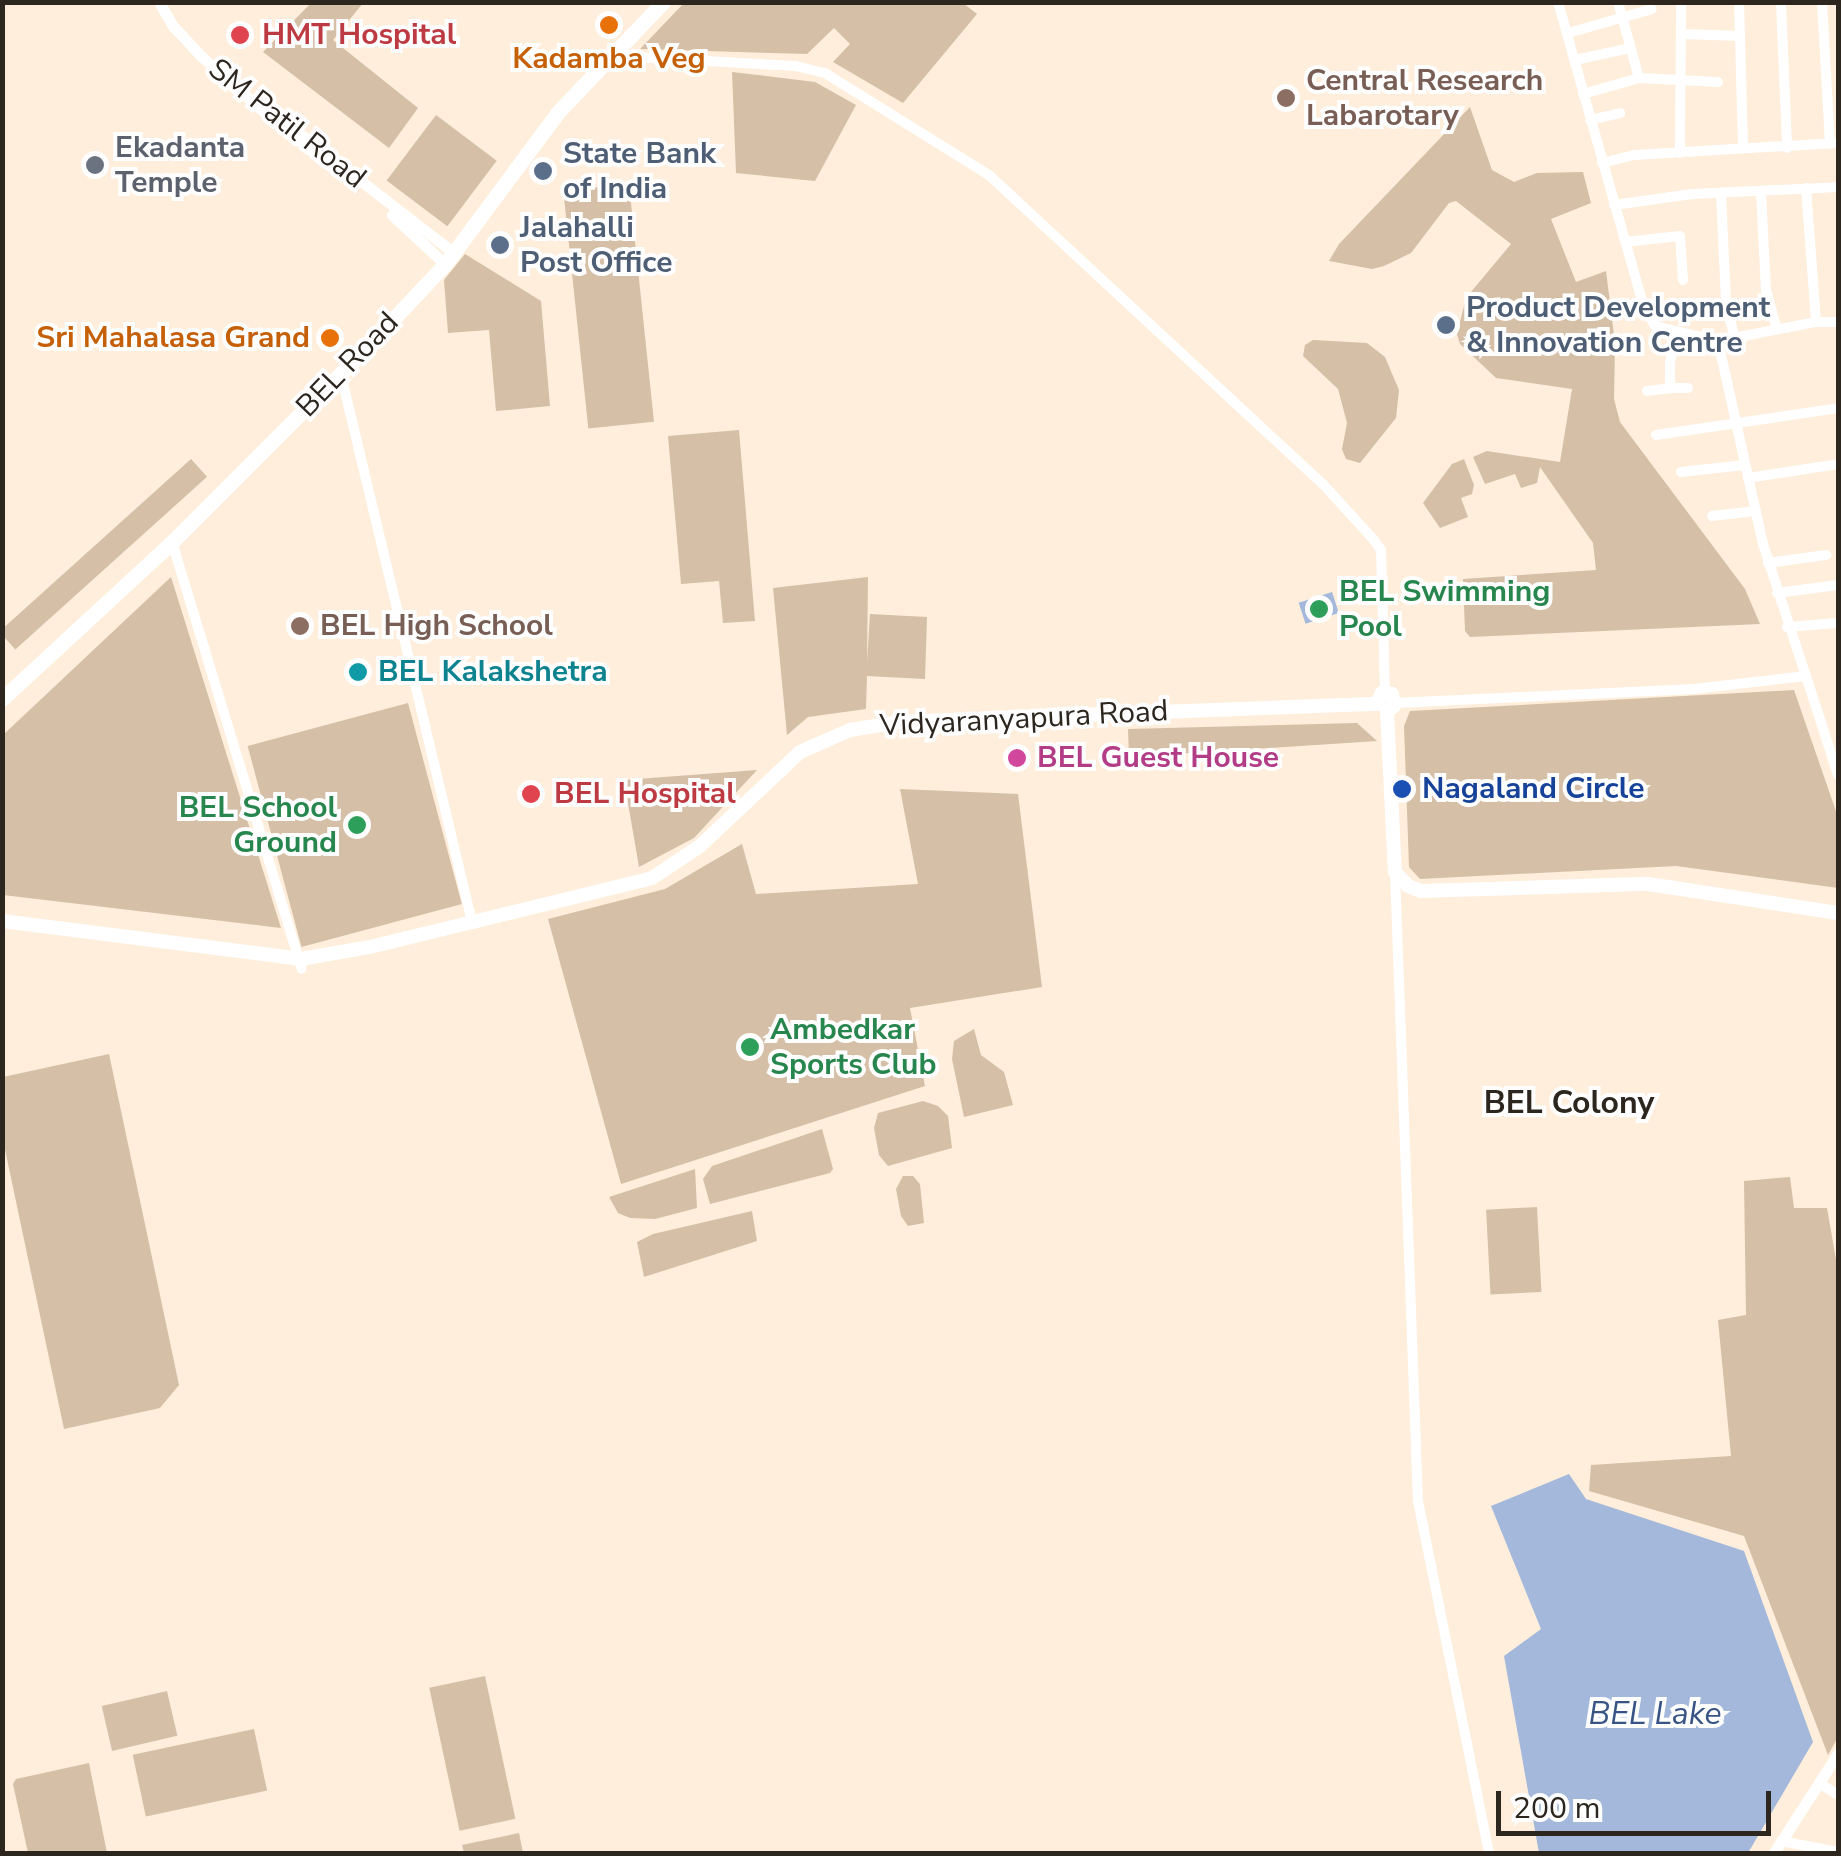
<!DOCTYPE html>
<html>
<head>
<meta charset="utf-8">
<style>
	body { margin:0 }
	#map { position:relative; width:1841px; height:1856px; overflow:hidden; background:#feeedb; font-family:"Nunito Sans",sans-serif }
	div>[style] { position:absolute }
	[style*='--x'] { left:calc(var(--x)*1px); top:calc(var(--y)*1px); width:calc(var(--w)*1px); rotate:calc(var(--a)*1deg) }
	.green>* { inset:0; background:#d5bfa7; transform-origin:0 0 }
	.water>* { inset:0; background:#a3b8db; transform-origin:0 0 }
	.minor>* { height:10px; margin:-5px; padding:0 5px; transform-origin:5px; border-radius:5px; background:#fff }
	.tertiary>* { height:11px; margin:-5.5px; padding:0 5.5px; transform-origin:5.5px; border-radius:5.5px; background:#fff }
	.secondary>* { height:14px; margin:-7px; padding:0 7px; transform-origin:7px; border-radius:7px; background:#fff }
	.primary>* { height:15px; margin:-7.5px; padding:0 7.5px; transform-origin:7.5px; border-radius:7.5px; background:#fff }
	.dots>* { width:28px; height:28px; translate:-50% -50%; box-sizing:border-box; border:5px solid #fefefe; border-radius:50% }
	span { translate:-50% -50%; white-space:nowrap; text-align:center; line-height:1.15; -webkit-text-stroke:8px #fefefe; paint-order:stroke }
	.health-label { font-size:30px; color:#be3a42; font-weight:700 }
	.left { translate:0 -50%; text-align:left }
	.food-label { font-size:30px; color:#c56008; font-weight:700 }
	.right { translate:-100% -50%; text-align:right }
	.education-label { font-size:30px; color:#785e54; font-weight:700 }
	.street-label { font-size:30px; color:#2c261f }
	.worship-label { font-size:30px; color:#5b616d; font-weight:700 }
	.service-label { font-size:30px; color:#4e5e75; font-weight:700 }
	.leisure-label { font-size:30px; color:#27864d; font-weight:700 }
	.culture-label { font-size:30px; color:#0d838f; font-weight:700 }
	.hotel-label { font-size:30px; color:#b23c85; font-weight:700 }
	.transit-label { font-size:30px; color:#164399; font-weight:700 }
	.neighbourhood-label { font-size:32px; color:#2c261f; font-weight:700 }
	.water-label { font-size:32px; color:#385484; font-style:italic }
	.frame { position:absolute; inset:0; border:5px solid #2c261f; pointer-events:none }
	.scale { position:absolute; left:1496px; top:1791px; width:275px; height:45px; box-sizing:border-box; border:5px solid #2c261f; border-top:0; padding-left:12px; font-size:30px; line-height:35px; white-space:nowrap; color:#2c261f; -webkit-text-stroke:8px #fefefe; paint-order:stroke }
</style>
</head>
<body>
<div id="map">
	<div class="green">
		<i style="clip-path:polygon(311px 3px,363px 3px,333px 40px,418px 108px,389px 148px,263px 52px)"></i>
		<i style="clip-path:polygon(963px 3px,977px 14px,903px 103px,833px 62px,850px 44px,834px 28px,807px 54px,640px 49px,684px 3px)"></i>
		<i style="clip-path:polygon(732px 72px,815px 82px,856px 105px,815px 181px,736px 173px)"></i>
		<i style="clip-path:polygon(1470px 107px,1492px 170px,1514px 182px,1537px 173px,1583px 172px,1591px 203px,1551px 219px,1576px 282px,1606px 271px,1615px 343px,1614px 399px,1620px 422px,1745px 589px,1760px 624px,1470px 637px,1465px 631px,1463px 579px,1596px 570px,1593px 543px,1540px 467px,1537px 483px,1521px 488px,1515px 474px,1485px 484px,1473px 457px,1487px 451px,1560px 462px,1572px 389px,1496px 378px,1460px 344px,1457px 334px,1466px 298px,1511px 244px,1456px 201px,1449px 203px,1411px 253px,1384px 266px,1372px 269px,1329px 261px,1339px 244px)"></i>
		<i style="left:436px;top:115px;width:76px;height:82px;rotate:37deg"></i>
		<i style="left:629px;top:184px;width:239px;height:66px;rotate:84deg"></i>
		<i style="clip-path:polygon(465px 254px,541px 301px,550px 406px,496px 411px,489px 330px,448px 333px,444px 280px)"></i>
		<i style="clip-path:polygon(1313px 340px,1367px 343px,1385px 357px,1399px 390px,1396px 418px,1360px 463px,1346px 459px,1342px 449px,1347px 423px,1338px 389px,1303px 356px,1305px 345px)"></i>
		<i style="clip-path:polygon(739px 430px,755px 621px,723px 623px,719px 581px,681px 584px,668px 436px)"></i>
		<i style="left:191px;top:459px;width:24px;height:258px;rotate:48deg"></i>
		<i style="clip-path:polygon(1464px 459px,1474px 485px,1472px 494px,1461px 498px,1468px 517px,1440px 528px,1423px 503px,1452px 464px)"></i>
		<i style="clip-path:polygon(171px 577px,281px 928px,3px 895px,3px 735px)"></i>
		<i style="clip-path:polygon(868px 577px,867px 662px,870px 614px,927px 617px,925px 679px,867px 676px,866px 709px,808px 717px,787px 735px,773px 588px)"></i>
		<i style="clip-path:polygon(1794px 690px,1838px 817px,1838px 888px,1676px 866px,1420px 879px,1409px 867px,1404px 726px,1410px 711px)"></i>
		<i style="left:408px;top:703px;width:208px;height:166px;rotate:75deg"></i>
		<i style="clip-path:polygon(1357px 723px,1377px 741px,1129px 757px,1128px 729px)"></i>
		<i style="clip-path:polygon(757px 770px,694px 838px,639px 867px,624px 780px)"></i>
		<i style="clip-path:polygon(900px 789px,1018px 794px,1042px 987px,910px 1008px,925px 1086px,621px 1184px,548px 919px,665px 889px,742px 844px,756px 894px,918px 884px)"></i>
		<i style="clip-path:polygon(974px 1029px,981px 1055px,1004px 1072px,1013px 1105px,964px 1117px,952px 1059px,954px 1041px)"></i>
		<i style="clip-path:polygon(109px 1054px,179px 1385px,160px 1408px,64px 1429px,3px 1140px,3px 1077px)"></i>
		<i style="clip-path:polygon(923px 1101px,938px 1106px,948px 1116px,952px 1148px,888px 1166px,879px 1155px,874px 1128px,878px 1113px)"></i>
		<i style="clip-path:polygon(822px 1129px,833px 1169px,830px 1173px,710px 1204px,703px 1179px,712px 1166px)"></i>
		<i style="clip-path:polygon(695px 1169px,697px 1208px,655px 1219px,630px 1218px,618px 1213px,609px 1197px)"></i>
		<i style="clip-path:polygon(903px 1176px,913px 1176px,920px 1184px,924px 1223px,908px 1226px,901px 1216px,896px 1189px)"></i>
		<i style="clip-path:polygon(1790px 1177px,1794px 1208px,1827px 1208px,1838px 1271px,1838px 1737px,1828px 1755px,1744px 1536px,1589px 1491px,1591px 1465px,1731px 1456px,1718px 1320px,1746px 1315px,1744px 1181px)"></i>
		<i style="left:1537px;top:1207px;width:85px;height:51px;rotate:87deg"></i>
		<i style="clip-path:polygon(752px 1211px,757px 1241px,644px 1277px,637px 1242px,653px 1234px)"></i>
		<i style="left:485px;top:1676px;width:146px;height:57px;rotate:78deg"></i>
		<i style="left:167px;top:1691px;width:46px;height:67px;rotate:77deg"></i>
		<i style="left:254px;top:1729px;width:63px;height:124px;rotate:78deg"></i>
		<i style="clip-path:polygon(89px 1763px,107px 1853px,28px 1853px,13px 1784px,16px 1779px)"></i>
		<i style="clip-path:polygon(519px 1833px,523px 1853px,464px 1853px,462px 1845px)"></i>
	</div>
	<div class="water">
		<i style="left:1332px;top:592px;width:22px;height:35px;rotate:72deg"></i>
		<i style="clip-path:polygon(1569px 1474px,1586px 1499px,1744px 1551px,1813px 1742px,1748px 1853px,1539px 1853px,1504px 1656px,1541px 1629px,1491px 1506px)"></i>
	</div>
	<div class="minor">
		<i style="--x:1558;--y:2;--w:315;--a:74.3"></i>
		<i style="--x:1643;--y:305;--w:24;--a:60"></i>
		<i style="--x:1655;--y:326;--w:65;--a:13.4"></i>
		<i style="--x:1718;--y:341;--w:208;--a:77.5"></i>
		<i style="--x:1763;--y:544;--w:243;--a:72"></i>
		<i style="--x:1618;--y:2;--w:79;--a:74.6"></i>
		<i style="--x:1739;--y:2;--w:146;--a:88.4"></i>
		<i style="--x:1781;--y:2;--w:146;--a:87.6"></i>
		<i style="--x:1822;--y:2;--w:142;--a:86.8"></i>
		<i style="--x:1568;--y:33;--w:87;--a:-15.9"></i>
		<i style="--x:1682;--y:34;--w:58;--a:2"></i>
		<i style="--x:634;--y:57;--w:162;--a:3.2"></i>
		<i style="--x:796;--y:66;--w:30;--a:14"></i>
		<i style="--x:825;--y:73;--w:193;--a:31.9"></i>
		<i style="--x:989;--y:175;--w:455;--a:42.8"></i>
		<i style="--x:1323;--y:484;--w:76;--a:47.7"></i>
		<i style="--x:1374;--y:540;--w:12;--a:55"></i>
		<i style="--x:1381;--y:550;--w:143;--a:88.4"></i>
		<i style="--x:1575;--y:60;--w:56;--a:-12.3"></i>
		<i style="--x:1583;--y:94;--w:58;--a:-15.9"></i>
		<i style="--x:1639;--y:78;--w:79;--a:2.9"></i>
		<i style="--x:1590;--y:120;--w:31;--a:-13"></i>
		<i style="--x:1680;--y:153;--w:151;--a:-89.6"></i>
		<i style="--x:1602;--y:163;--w:33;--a:-14"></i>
		<i style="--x:1634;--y:155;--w:204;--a:-3.4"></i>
		<i style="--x:1806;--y:188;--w:134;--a:85.7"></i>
		<i style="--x:1761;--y:192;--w:98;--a:87.1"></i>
		<i style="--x:1766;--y:290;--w:41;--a:74.6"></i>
		<i style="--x:1721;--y:195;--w:108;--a:87.3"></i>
		<i style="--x:1726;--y:303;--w:36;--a:76"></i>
		<i style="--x:1614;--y:205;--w:79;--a:-8"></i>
		<i style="--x:1692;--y:194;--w:146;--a:-2.7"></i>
		<i style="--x:1625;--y:242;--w:55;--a:-6.2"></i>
		<i style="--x:1680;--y:236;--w:44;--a:86.1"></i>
		<i style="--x:1653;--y:322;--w:25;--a:-48"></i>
		<i style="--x:1670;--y:303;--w:41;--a:8.3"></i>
		<i style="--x:1677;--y:334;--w:29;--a:104"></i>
		<i style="--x:1670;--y:362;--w:26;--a:90"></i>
		<i style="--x:1670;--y:388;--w:18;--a:0"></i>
		<i style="--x:1718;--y:341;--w:100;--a:-11"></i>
		<i style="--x:1816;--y:322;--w:22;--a:0"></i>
		<i style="--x:341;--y:375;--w:562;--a:76.53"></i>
		<i style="--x:1647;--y:391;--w:23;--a:-7"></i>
		<i style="--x:1656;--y:435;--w:184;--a:-8.4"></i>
		<i style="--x:1681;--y:472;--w:64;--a:-6.2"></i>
		<i style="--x:1748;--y:478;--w:91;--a:-8.8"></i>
		<i style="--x:1712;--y:516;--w:44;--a:-6.5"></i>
		<i style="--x:172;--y:542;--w:446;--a:73.1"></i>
		<i style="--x:1768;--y:563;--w:59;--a:-7.9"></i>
		<i style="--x:1777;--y:593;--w:61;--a:-7.6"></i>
		<i style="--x:1787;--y:627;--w:51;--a:-4.5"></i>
		<i style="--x:1395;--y:703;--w:299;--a:-2.7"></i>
		<i style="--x:1694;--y:689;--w:113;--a:-6.6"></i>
		<i style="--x:1395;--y:872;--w:629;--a:87.91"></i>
		<i style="--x:1418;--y:1501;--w:360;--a:78.6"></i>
		<i style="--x:1819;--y:1783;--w:22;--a:32"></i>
		<i style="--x:1781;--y:1841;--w:58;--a:10.9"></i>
	</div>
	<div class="tertiary">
		<i style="--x:159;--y:2;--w:28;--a:60"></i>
		<i style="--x:173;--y:26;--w:40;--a:47"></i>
		<i style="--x:200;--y:55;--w:76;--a:41.8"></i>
		<i style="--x:257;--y:106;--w:7;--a:0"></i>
		<i style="--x:264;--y:106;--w:240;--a:37.7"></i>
		<i style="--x:257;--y:106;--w:94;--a:39.4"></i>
		<i style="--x:392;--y:215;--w:72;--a:42.8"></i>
		<i style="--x:1773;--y:1854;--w:120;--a:-57.2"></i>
	</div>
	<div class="secondary">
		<i style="--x:1377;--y:704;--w:12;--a:-66"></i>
		<i style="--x:1382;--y:693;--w:10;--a:6"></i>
		<i style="--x:1392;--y:694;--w:12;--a:81"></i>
		<i style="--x:1394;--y:706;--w:9;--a:144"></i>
		<i style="--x:1387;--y:711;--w:161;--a:87.2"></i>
		<i style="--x:1395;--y:872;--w:19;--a:47"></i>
		<i style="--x:1408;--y:886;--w:14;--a:21"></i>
		<i style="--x:1421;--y:891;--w:227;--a:-1.8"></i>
		<i style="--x:1648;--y:884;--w:192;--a:8.7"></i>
		<i style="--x:2;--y:921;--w:301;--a:7.2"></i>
		<i style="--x:301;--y:959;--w:70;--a:-9.9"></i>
		<i style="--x:370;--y:947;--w:290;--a:-13.7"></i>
		<i style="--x:652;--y:878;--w:58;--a:-33.7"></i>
		<i style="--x:700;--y:846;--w:137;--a:-43.2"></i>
		<i style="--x:800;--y:752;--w:55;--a:-23.7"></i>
		<i style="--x:850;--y:730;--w:51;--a:-9.1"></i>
		<i style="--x:900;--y:722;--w:477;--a:-2.2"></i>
	</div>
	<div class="primary">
		<i style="--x:2;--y:699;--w:231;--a:-42.7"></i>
		<i style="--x:172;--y:542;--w:273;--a:-45"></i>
		<i style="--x:365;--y:349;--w:118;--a:-46.7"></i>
		<i style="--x:446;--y:263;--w:188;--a:-53.4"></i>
		<i style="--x:558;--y:112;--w:152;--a:-46.3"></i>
	</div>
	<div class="dots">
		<i style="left:609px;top:25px;background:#e8710a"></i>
		<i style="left:240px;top:35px;background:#e0444e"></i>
		<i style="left:1286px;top:98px;background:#8d6e63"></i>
		<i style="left:95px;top:165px;background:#6b7280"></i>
		<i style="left:543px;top:171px;background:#5c6f8a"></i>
		<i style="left:500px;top:245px;background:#5c6f8a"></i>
		<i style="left:1446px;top:325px;background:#5c6f8a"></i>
		<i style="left:330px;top:338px;background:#e8710a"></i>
		<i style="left:1319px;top:609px;background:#2e9e5b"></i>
		<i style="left:300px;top:626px;background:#8d6e63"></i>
		<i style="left:358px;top:672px;background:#0f9aa8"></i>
		<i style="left:1017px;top:758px;background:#d1479c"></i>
		<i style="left:1402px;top:789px;background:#1a4fb4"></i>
		<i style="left:531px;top:794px;background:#e0444e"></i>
		<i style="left:357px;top:825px;background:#2e9e5b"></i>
		<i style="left:750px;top:1047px;background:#2e9e5b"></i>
	</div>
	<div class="health-label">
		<span class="left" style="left:262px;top:35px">HMT Hospital</span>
		<span class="left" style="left:554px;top:794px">BEL Hospital</span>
	</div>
	<div class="food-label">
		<span style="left:609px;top:59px">Kadamba Veg</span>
		<span class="right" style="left:310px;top:338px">Sri Mahalasa Grand</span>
	</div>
	<div class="education-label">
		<span class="left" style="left:1306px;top:98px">Central Research<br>Labarotary</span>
		<span class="left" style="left:320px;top:626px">BEL High School</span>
	</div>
	<div class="street-label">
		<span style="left:287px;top:124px;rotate:38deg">SM Patil Road</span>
		<span style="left:348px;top:365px;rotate:-46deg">BEL Road</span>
		<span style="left:1024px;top:719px;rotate:-3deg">Vidyaranyapura Road</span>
	</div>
	<div class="worship-label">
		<span class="left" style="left:115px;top:165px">Ekadanta<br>Temple</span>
	</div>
	<div class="service-label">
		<span class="left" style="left:563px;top:171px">State Bank<br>of India</span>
		<span class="left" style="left:520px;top:245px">Jalahalli<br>Post Office</span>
		<span class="left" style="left:1466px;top:325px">Product Development<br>&amp; Innovation Centre</span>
	</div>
	<div class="leisure-label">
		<span class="left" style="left:1339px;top:609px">BEL Swimming<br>Pool</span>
		<span class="right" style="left:337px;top:825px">BEL School<br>Ground</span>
		<span class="left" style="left:770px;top:1047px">Ambedkar<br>Sports Club</span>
	</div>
	<div class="culture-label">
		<span class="left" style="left:378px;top:672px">BEL Kalakshetra</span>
	</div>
	<div class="hotel-label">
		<span class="left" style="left:1037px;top:758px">BEL Guest House</span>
	</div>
	<div class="transit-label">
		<span class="left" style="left:1422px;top:789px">Nagaland Circle</span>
	</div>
	<div class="neighbourhood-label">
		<span style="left:1569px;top:1103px">BEL Colony</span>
	</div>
	<div class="water-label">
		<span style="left:1655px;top:1714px">BEL Lake</span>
	</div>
	<div class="frame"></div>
	<div class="scale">200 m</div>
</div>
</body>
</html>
